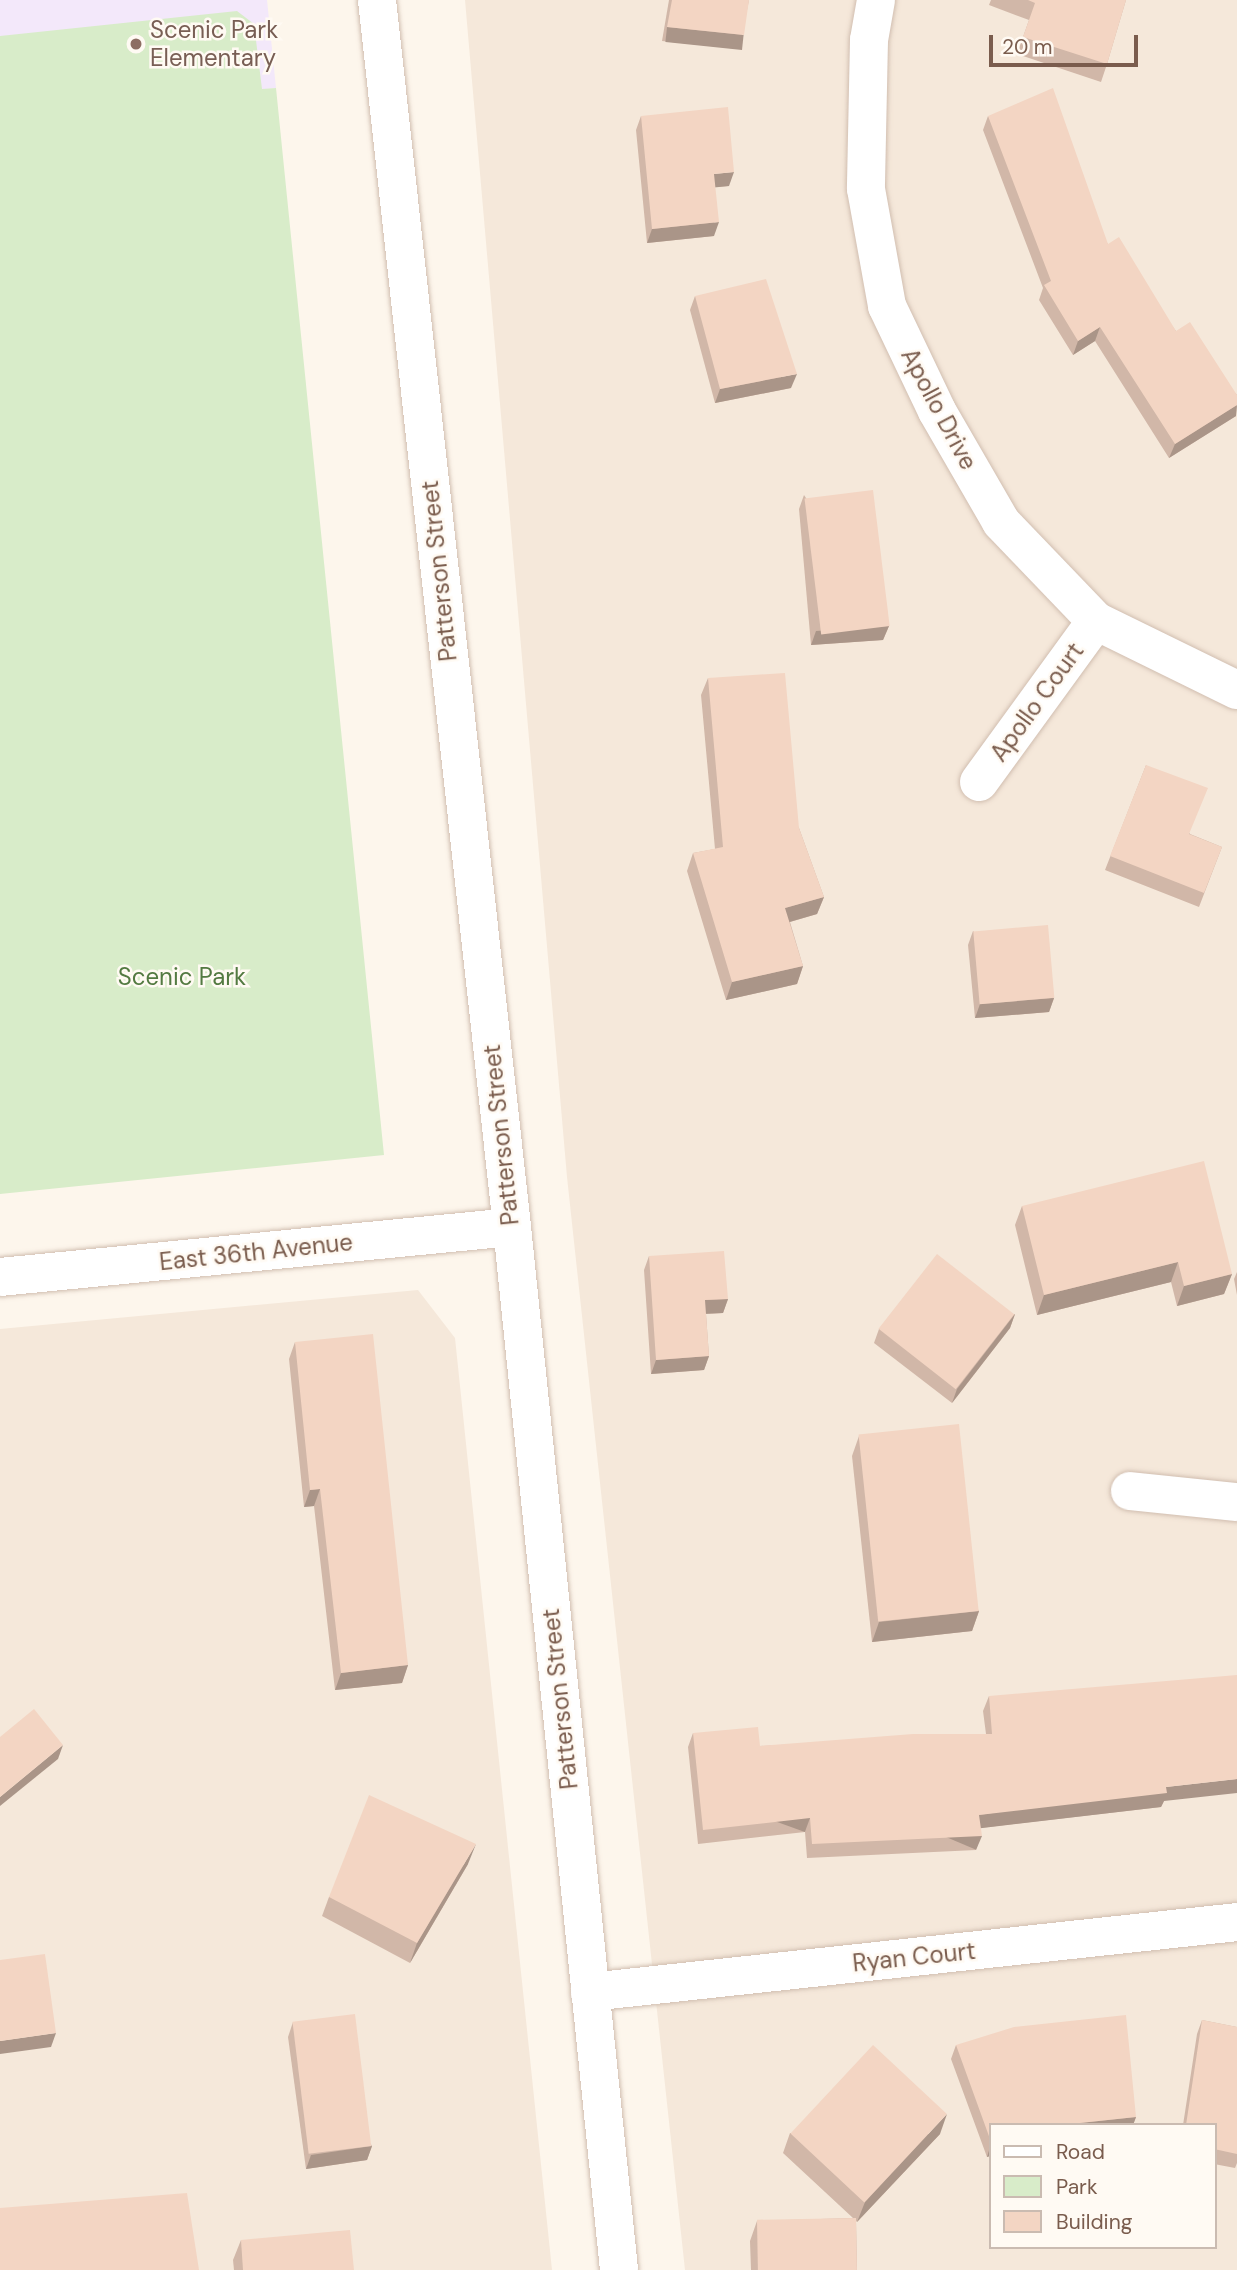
<!DOCTYPE html>
<html>
<head>
<meta charset="utf-8">
<style>
	body { margin:0 }
	#map { position:relative; width:1237px; height:2270px; overflow:hidden; background:#fdf6ec; font-family:"DM Sans",sans-serif }
	div>[style] { position:absolute }
	[style*='--x'] { left:calc(var(--x)*1px); top:calc(var(--y)*1px); width:calc(var(--w)*1px); rotate:calc(var(--a)*1deg) }
	.residential>* { inset:0; background:#f5e8da }
	.education>* { inset:0; background:#f3e8fa }
	.green>* { inset:0; background:#d8ecc9 }
	.roads { filter:drop-shadow(0 0 2px #d1beb0) drop-shadow(0 0 2px #d1beb0) }
	.street>* { height:38px; margin:-19px; padding:0 19px; transform-origin:19px; border-radius:19px; background:#fff }
	.secondary>* { height:38px; margin:-19px; padding:0 19px; transform-origin:19px; border-radius:19px; background:#fff }
	.wall>* { inset:0; background:#d1b7a8 }
	.shaded-wall>* { inset:0; background:#aa9588; transform-origin:0 0 }
	.building>* { inset:0; background:#f3d5c3; transform-origin:0 0 }
	.dots>* { width:19px; height:19px; translate:-50% -50%; box-sizing:border-box; border:4px solid #fffaf3; border-radius:50% }
	span { translate:-50% -50%; white-space:nowrap; text-align:center; line-height:1.15; -webkit-text-stroke:5px #fffaf3; paint-order:stroke }
	.education-label { font-size:24px; color:#785e54 }
	.left { translate:0 -50%; text-align:left }
	.street-label { font-size:24px; color:#7a5c4d }
	.park-label { font-size:24px; color:#537a41 }
	.legend { position:absolute; left:989px; top:2123px; width:228px; height:126px; box-sizing:border-box; background:#fffaf3; border:2px solid #cabbb1; margin:0; padding:9px 12px; list-style:none; font-size:21px; color:#7a5c4d }
	.legend li { display:flex; align-items:center; gap:14px; height:35px }
	.legend b { width:35px; border:2px solid #cabbb1 }
	.scale { position:absolute; left:989px; top:35px; width:149px; height:32px; box-sizing:border-box; border:4px solid #7a5c4d; border-top:0; padding-left:9px; font-size:21px; line-height:24px; white-space:nowrap; color:#7a5c4d; -webkit-text-stroke:5px #fffaf3; paint-order:stroke }
</style>
</head>
<body>
<div id="map">
	<div class="residential">
		<i style="clip-path:polygon(evenodd,465px 0,1237px 0,1237px 2270px,685px 2270px,567px 1177px,465px 0,990px 2125px,1214px 2125px,1214px 2247px,990px 2247px,990px 2125px)"></i>
		<i style="clip-path:polygon(418px 1290px,455px 1338px,552px 2270px,0 2270px,0 1329px)"></i>
	</div>
	<div class="education">
		<i style="clip-path:polygon(0 0,267px 0,276px 88px,0 116px)"></i>
	</div>
	<div class="green">
		<i style="clip-path:polygon(237px 11px,254px 24px,262px 89px,276px 88px,384px 1155px,0 1194px,0 36px)"></i>
	</div>
	<div class="roads">
		<div class="street">
			<i style="--x:876;--y:0;--w:41;--a:99.9"></i>
			<i style="--x:869;--y:40;--w:149;--a:91.2"></i>
			<i style="--x:866;--y:189;--w:119;--a:79.8"></i>
			<i style="--x:887;--y:306;--w:116;--a:64.5"></i>
			<i style="--x:937;--y:411;--w:128;--a:60"></i>
			<i style="--x:1001;--y:522;--w:137;--a:46.2"></i>
			<i style="--x:1096;--y:621;--w:157;--a:26.1"></i>
			<i style="--x:979;--y:782;--w:199;--a:-54"></i>
			<i style="--x:1130;--y:1491;--w:108;--a:5.9"></i>
			<i style="--x:590;--y:1992;--w:651;--a:-6.17"></i>
		</div>
		<div class="secondary">
			<i style="--x:377;--y:0;--w:1234;--a:83.72"></i>
			<i style="--x:512;--y:1227;--w:1048;--a:84.14"></i>
			<i style="--x:0;--y:1277;--w:514;--a:-5.58"></i>
		</div>
	</div>
	<div class="wall">
		<i style="clip-path:polygon(669px 0,749px 0,739px 49px,662px 41px)"></i>
		<i style="clip-path:polygon(991px 0,1126px 0,1107px 64px,1101px 82px,1017px 54px,1029px 20px,989px 5px)"></i>
		<i style="clip-path:polygon(641px 116px,729px 186px,715px 187px,714px 236px,647px 243px,636px 130px)"></i>
		<i style="clip-path:polygon(988px 116px,1108px 244px,1176px 331px,1237px 395px,1236px 416px,1169px 458px,1095px 341px,1073px 355px,1039px 300px,1043px 288px,983px 130px)"></i>
		<i style="clip-path:polygon(695px 296px,791px 388px,715px 403px,690px 310px)"></i>
		<i style="clip-path:polygon(804px 495px,889px 626px,883px 640px,811px 645px,799px 509px)"></i>
		<i style="clip-path:polygon(708px 678px,799px 828px,824px 897px,817px 914px,790px 922px,803px 966px,797px 984px,726px 1000px,687px 871px,693px 853px,715px 849px,701px 695px)"></i>
		<i style="clip-path:polygon(1146px 765px,1190px 834px,1222px 847px,1199px 907px,1105px 870px)"></i>
		<i style="clip-path:polygon(973px 931px,1054px 998px,1049px 1012px,975px 1018px,968px 945px)"></i>
		<i style="clip-path:polygon(1022px 1206px,1232px 1274px,1224px 1294px,1177px 1306px,1171px 1282px,1037px 1315px,1015px 1225px)"></i>
		<i style="clip-path:polygon(649px 1256px,728px 1299px,723px 1313px,706px 1314px,709px 1356px,704px 1370px,651px 1374px,644px 1270px)"></i>
		<i style="clip-path:polygon(1237px 1272px,1237px 1295px,1234px 1279px)"></i>
		<i style="clip-path:polygon(1015px 1314px,1010px 1328px,952px 1403px,874px 1343px,879px 1329px)"></i>
		<i style="clip-path:polygon(295px 1342px,408px 1665px,402px 1683px,335px 1690px,314px 1506px,304px 1507px,289px 1359px)"></i>
		<i style="clip-path:polygon(859px 1436px,979px 1611px,972px 1631px,872px 1642px,852px 1456px)"></i>
		<i style="clip-path:polygon(989px 1696px,1164px 1801px,1161px 1807px,980px 1828px,976px 1850px,807px 1858px,805px 1832px,698px 1844px,688px 1747px,693px 1733px,760px 1746px,986px 1734px,983px 1711px)"></i>
		<i style="clip-path:polygon(468px 1864px,410px 1963px,322px 1916px,329px 1897px)"></i>
		<i style="clip-path:polygon(1202px 2020px,1237px 2027px,1237px 2163px,1235px 2168px,1214px 2164px,1214px 2125px,1183px 2125px,1197px 2034px)"></i>
		<i style="clip-path:polygon(293px 2022px,372px 2146px,367px 2160px,306px 2169px,288px 2037px)"></i>
		<i style="clip-path:polygon(956px 2045px,1136px 2117px,1133px 2125px,990px 2125px,990px 2156px,987px 2157px,951px 2059px)"></i>
		<i style="clip-path:polygon(790px 2133px,940px 2134px,857px 2222px,856px 2221px,857px 2270px,751px 2270px,750px 2241px,757px 2221px,853px 2218px,783px 2153px)"></i>
		<i style="clip-path:polygon(241px 2240px,354px 2270px,234px 2270px,233px 2260px)"></i>
	</div>
	<div class="shaded-wall">
		<i style="left:667px;top:27px;width:77px;height:15px;rotate:6deg"></i>
		<i style="clip-path:polygon(734px 172px,729px 186px,709px 188px,714px 174px)"></i>
		<i style="clip-path:polygon(719px 222px,714px 236px,647px 243px,652px 229px)"></i>
		<i style="clip-path:polygon(1100px 327px,1095px 341px,1073px 355px,1078px 341px)"></i>
		<i style="clip-path:polygon(797px 374px,791px 388px,715px 403px,720px 389px)"></i>
		<i style="clip-path:polygon(1237px 405px,1236px 416px,1169px 458px,1175px 444px)"></i>
		<i style="clip-path:polygon(889px 626px,883px 640px,811px 645px,816px 631px)"></i>
		<i style="clip-path:polygon(824px 897px,817px 914px,779px 925px,785px 908px)"></i>
		<i style="clip-path:polygon(803px 966px,797px 984px,726px 1000px,732px 982px)"></i>
		<i style="clip-path:polygon(1054px 998px,1049px 1012px,975px 1018px,980px 1004px)"></i>
		<i style="clip-path:polygon(1178px 1262px,1171px 1282px,1037px 1315px,1044px 1295px)"></i>
		<i style="clip-path:polygon(1232px 1274px,1224px 1294px,1177px 1306px,1184px 1286px)"></i>
		<i style="clip-path:polygon(728px 1299px,723px 1313px,700px 1314px,705px 1300px)"></i>
		<i style="clip-path:polygon(1015px 1314px,1010px 1328px,952px 1403px,957px 1389px)"></i>
		<i style="clip-path:polygon(709px 1356px,704px 1370px,651px 1374px,656px 1360px)"></i>
		<i style="clip-path:polygon(320px 1489px,314px 1506px,304px 1507px,310px 1490px)"></i>
		<i style="clip-path:polygon(979px 1611px,972px 1631px,872px 1642px,879px 1622px)"></i>
		<i style="clip-path:polygon(408px 1665px,402px 1683px,335px 1690px,341px 1673px)"></i>
		<i style="clip-path:polygon(63px 1745px,58px 1759px,0 1806px,0 1797px)"></i>
		<i style="clip-path:polygon(1237px 1779px,1237px 1793px,1164px 1801px,1161px 1807px,974px 1829px,979px 1815px,1166px 1787px)"></i>
		<i style="left:810px;top:1818px;width:15px;height:108px;rotate:110deg"></i>
		<i style="left:982px;top:1836px;width:15px;height:170px;rotate:113deg"></i>
		<i style="clip-path:polygon(476px 1844px,468px 1864px,410px 1963px,417px 1943px)"></i>
		<i style="clip-path:polygon(56px 2033px,51px 2047px,0 2054px,0 2041px)"></i>
		<i style="clip-path:polygon(947px 2114px,940px 2134px,857px 2222px,865px 2202px)"></i>
		<i style="clip-path:polygon(1136px 2117px,1133px 2125px,1061px 2125px)"></i>
		<i style="clip-path:polygon(372px 2146px,367px 2160px,306px 2169px,311px 2155px)"></i>
		<i style="clip-path:polygon(990px 2147px,990px 2156px,987px 2157px)"></i>
	</div>
	<div class="building">
		<i style="clip-path:polygon(672px 0,749px 0,744px 35px,667px 27px)"></i>
		<i style="clip-path:polygon(1028px 0,1126px 0,1107px 64px,1023px 37px,1035px 3px)"></i>
		<i style="clip-path:polygon(1053px 88px,1108px 244px,1119px 237px,1176px 331px,1190px 322px,1237px 395px,1237px 405px,1175px 444px,1100px 327px,1078px 341px,1044px 285px,1051px 281px,988px 116px)"></i>
		<i style="clip-path:polygon(728px 107px,734px 172px,714px 174px,719px 222px,652px 229px,641px 116px)"></i>
		<i style="clip-path:polygon(766px 279px,797px 374px,720px 389px,695px 296px)"></i>
		<i style="left:873px;top:490px;width:137px;height:69px;rotate:83deg"></i>
		<i style="clip-path:polygon(785px 673px,799px 828px,824px 897px,785px 908px,803px 966px,732px 982px,693px 853px,723px 847px,708px 678px)"></i>
		<i style="clip-path:polygon(1146px 765px,1208px 788px,1189px 834px,1222px 847px,1204px 893px,1110px 856px)"></i>
		<i style="left:1048px;top:925px;width:73px;height:75px;rotate:85deg"></i>
		<i style="clip-path:polygon(1204px 1161px,1232px 1274px,1184px 1286px,1178px 1262px,1044px 1295px,1022px 1206px)"></i>
		<i style="clip-path:polygon(724px 1251px,728px 1299px,705px 1300px,709px 1356px,656px 1360px,649px 1256px)"></i>
		<i style="left:937px;top:1254px;width:98px;height:95px;rotate:38deg"></i>
		<i style="clip-path:polygon(373px 1334px,408px 1665px,341px 1673px,320px 1489px,310px 1490px,295px 1342px)"></i>
		<i style="left:959px;top:1424px;width:188px;height:101px;rotate:84deg"></i>
		<i style="clip-path:polygon(1237px 1675px,1237px 1779px,1166px 1787px,1167px 1793px,979px 1815px,982px 1836px,812px 1844px,810px 1818px,703px 1830px,693px 1733px,758px 1727px,760px 1746px,913px 1734px,992px 1734px,989px 1696px)"></i>
		<i style="clip-path:polygon(34px 1709px,63px 1745px,0 1797px,0 1737px)"></i>
		<i style="clip-path:polygon(369px 1795px,476px 1844px,417px 1943px,329px 1897px)"></i>
		<i style="clip-path:polygon(45px 1954px,56px 2033px,0 2041px,0 1960px)"></i>
		<i style="left:355px;top:2014px;width:133px;height:63px;rotate:83deg"></i>
		<i style="clip-path:polygon(1126px 2015px,1136px 2117px,1061px 2125px,990px 2125px,990px 2139px,956px 2045px,1014px 2027px)"></i>
		<i style="clip-path:polygon(1202px 2020px,1237px 2027px,1237px 2154px,1214px 2149px,1214px 2125px,1186px 2125px)"></i>
		<i style="left:873px;top:2045px;width:101px;height:121px;rotate:43deg"></i>
		<i style="clip-path:polygon(187px 2193px,199px 2270px,0 2270px,0 2208px)"></i>
		<i style="left:856px;top:2218px;width:52px;height:99px;rotate:89deg"></i>
		<i style="clip-path:polygon(350px 2230px,354px 2270px,243px 2270px,241px 2240px)"></i>
	</div>
	<div class="dots">
		<i style="left:136px;top:44px;background:#8d6e63"></i>
	</div>
	<div class="education-label">
		<span class="left" style="left:150px;top:44px">Scenic Park<br>Elementary</span>
	</div>
	<div class="street-label">
		<span style="left:939px;top:409px;rotate:62deg">Apollo Drive</span>
		<span style="left:439px;top:571px;rotate:-96deg">Patterson Street</span>
		<span style="left:1037px;top:702px;rotate:-54deg">Apollo Court</span>
		<span style="left:501px;top:1135px;rotate:-96deg">Patterson Street</span>
		<span style="left:256px;top:1252px;rotate:-6deg">East 36th Avenue</span>
		<span style="left:560px;top:1699px;rotate:-96deg">Patterson Street</span>
		<span style="left:914px;top:1957px;rotate:-6deg">Ryan Court</span>
	</div>
	<div class="park-label">
		<span style="left:182px;top:977px">Scenic Park</span>
	</div>
	<ul class="legend">
	<li><b style="height:9px;background:#fff"></b>Road</li>
	<li><b style="height:19px;background:#d8ecc9"></b>Park</li>
	<li><b style="height:19px;background:#f3d5c3"></b>Building</li>
	</ul>
	<div class="scale">20 m</div>
</div>
</body>
</html>
